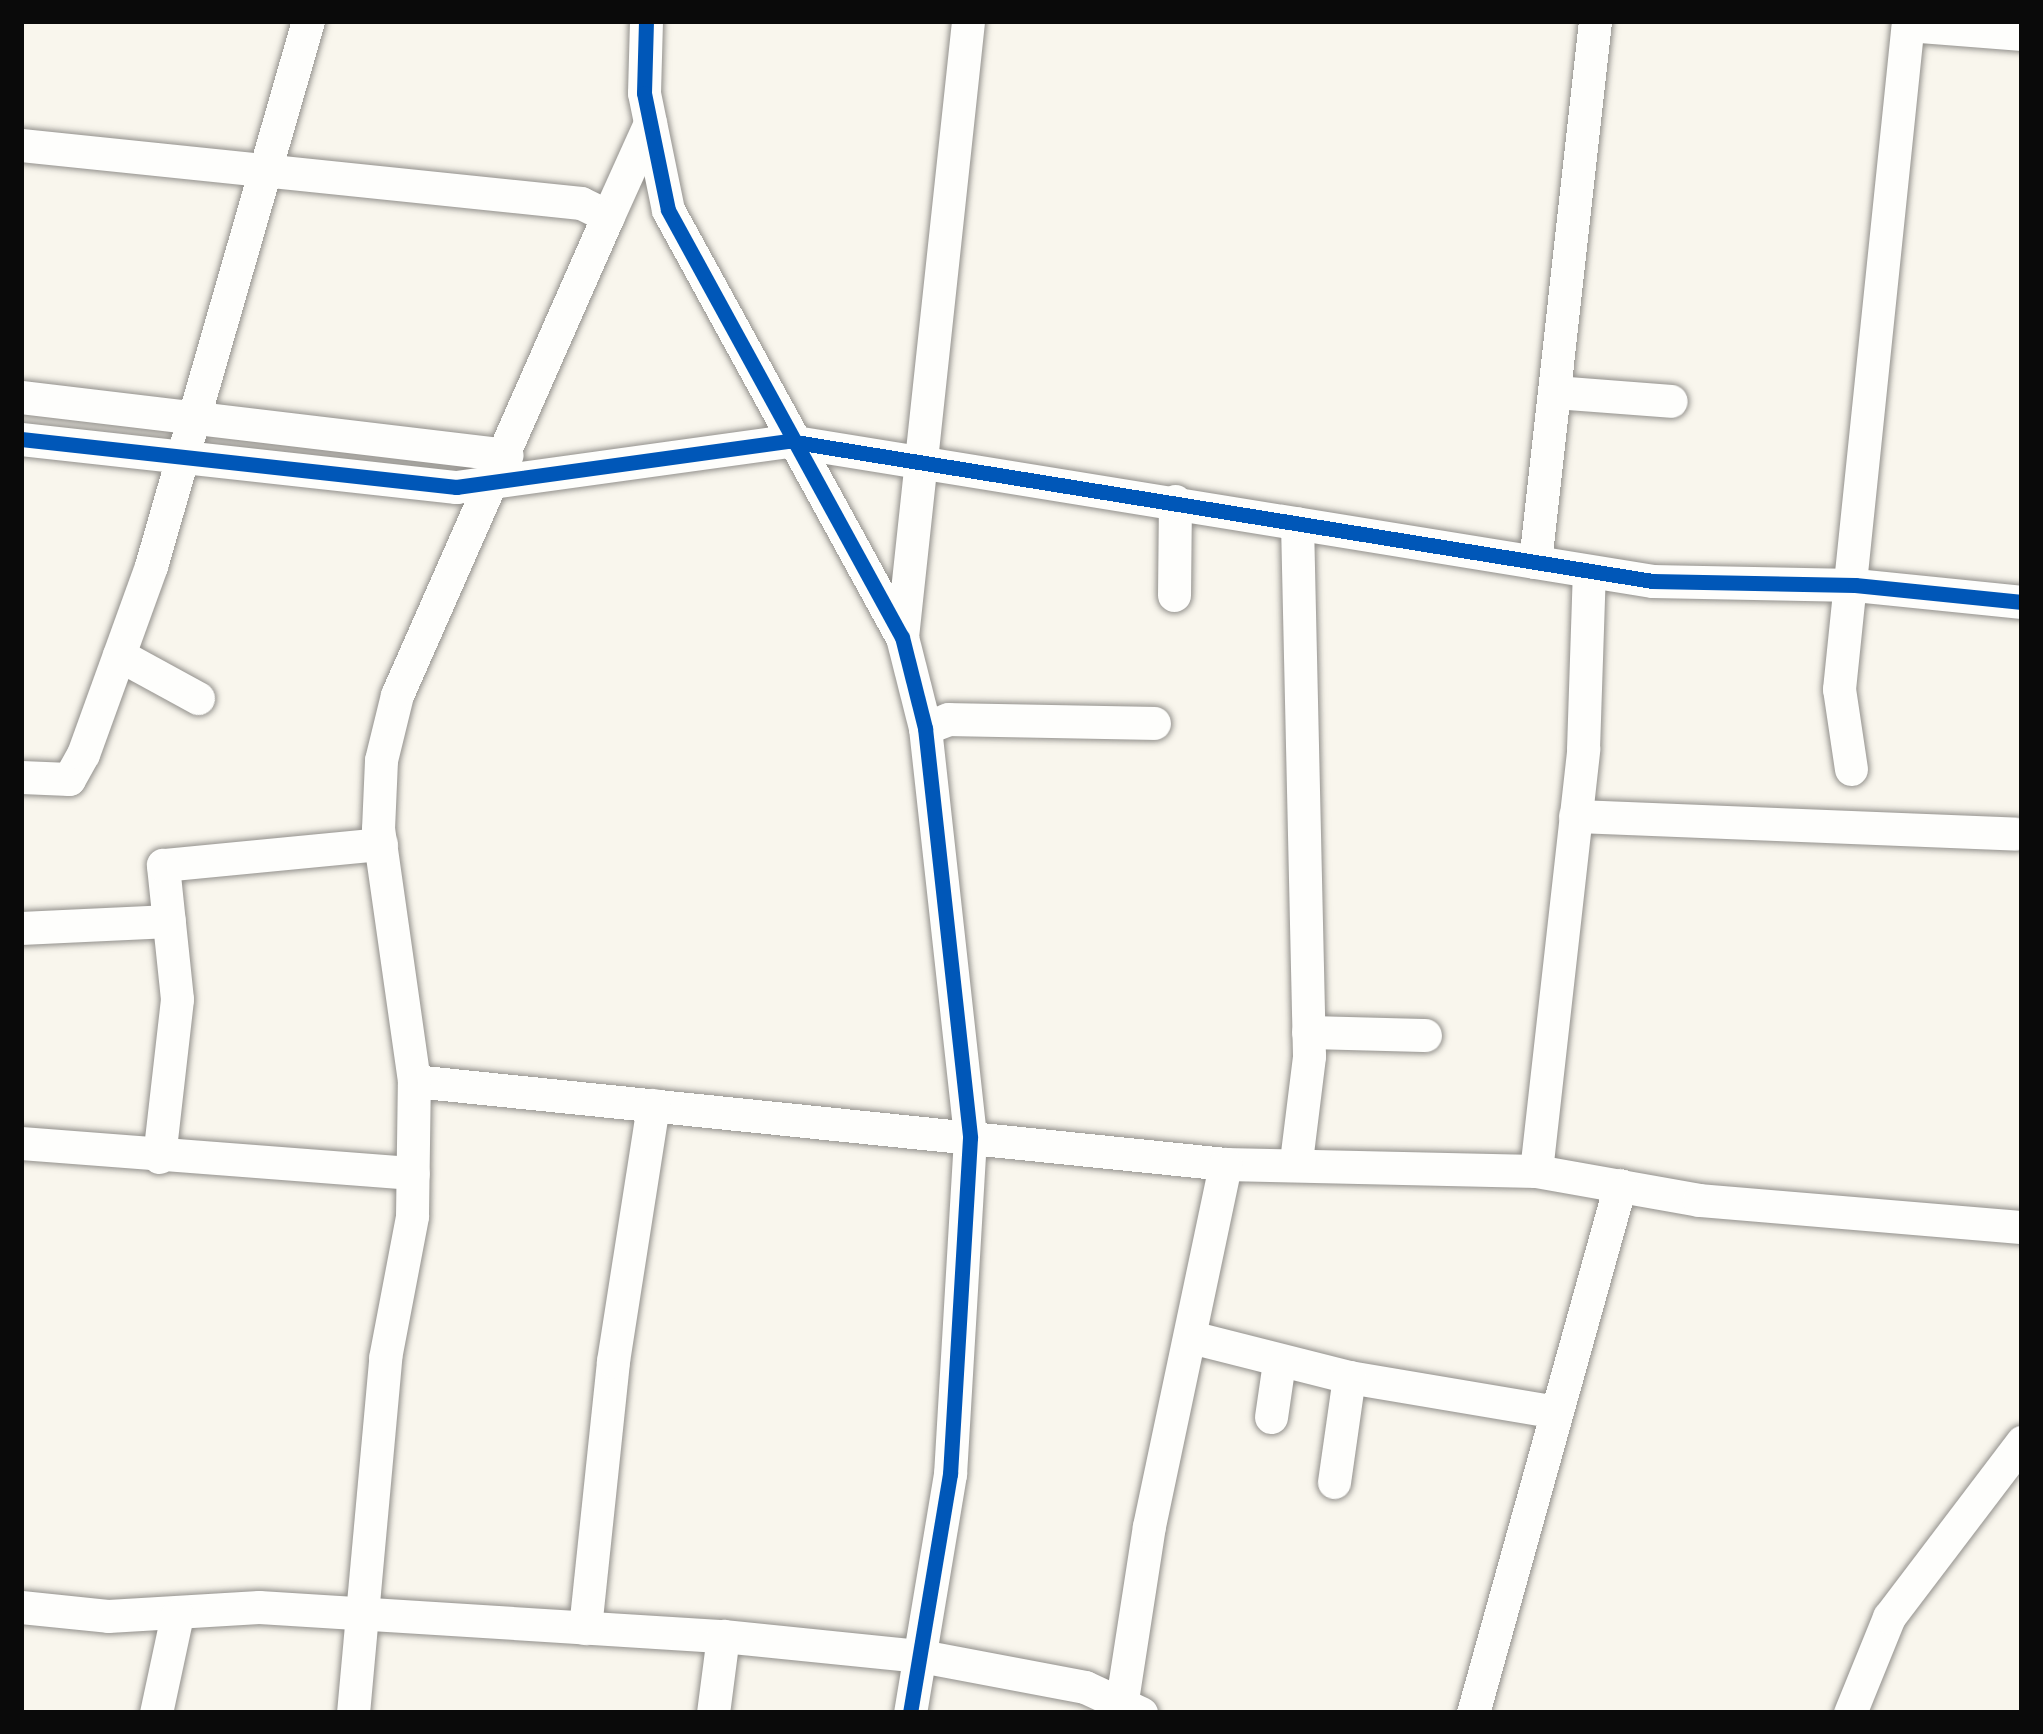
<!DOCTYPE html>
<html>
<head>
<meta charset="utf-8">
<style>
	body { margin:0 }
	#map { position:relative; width:2043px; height:1734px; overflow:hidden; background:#f9f6ed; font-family:"Source Serif 4",serif }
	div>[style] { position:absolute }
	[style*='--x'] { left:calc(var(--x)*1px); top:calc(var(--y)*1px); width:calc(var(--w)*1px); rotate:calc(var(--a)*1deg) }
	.roads { filter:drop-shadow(0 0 3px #92908c) drop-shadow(0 0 3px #92908c) }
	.street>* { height:33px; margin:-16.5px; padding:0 16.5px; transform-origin:16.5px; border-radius:16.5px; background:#fefefc }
	.cycleway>* { height:15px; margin:-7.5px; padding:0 7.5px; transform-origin:7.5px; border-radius:7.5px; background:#0057b8 }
	span { translate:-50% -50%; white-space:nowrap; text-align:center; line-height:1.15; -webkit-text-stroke:12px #fff; paint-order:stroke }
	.frame { position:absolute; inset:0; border:24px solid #0a0a0a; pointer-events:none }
</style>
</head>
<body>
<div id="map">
	<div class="roads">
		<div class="street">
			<i style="--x:646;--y:21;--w:72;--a:91.6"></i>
			<i style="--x:644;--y:93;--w:119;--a:78.4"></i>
			<i style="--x:668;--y:210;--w:487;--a:61.3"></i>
			<i style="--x:902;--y:637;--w:94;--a:75.8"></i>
			<i style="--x:925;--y:728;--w:412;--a:83.7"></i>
			<i style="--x:970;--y:1138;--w:337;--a:93.4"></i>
			<i style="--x:950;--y:1474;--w:242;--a:99.5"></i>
			<i style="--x:1908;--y:25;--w:114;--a:4.5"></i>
			<i style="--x:21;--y:145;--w:563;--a:5.91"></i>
			<i style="--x:581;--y:203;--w:30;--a:26"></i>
			<i style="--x:608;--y:216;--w:102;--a:-65.7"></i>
			<i style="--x:1555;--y:392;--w:116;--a:4.4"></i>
			<i style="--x:21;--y:397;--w:489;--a:6.8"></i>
			<i style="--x:21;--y:439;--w:438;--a:6.3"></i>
			<i style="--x:456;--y:487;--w:336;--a:-7.9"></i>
			<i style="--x:789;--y:441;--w:874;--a:9.21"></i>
			<i style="--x:1652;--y:581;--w:203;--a:1.1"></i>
			<i style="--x:1855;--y:585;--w:168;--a:5.8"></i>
			<i style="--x:1535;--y:562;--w:544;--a:-83.67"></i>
			<i style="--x:1174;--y:595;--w:94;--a:-89.4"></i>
			<i style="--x:902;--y:637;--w:620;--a:-83.88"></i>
			<i style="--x:119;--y:655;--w:90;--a:28.6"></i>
			<i style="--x:925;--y:728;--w:25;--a:-21"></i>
			<i style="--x:948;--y:719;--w:206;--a:1.1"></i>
			<i style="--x:1851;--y:769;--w:81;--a:-98.5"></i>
			<i style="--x:1839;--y:689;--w:672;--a:-84.1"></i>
			<i style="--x:21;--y:777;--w:48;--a:2.4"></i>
			<i style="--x:69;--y:779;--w:29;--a:-61"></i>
			<i style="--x:83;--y:754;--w:200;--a:-70.1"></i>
			<i style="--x:151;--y:566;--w:567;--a:-73.93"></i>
			<i style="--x:1575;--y:816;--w:440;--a:2.3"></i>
			<i style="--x:21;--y:928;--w:148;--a:-2.7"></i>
			<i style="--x:1308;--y:1032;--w:117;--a:1.5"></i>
			<i style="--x:414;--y:1081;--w:815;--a:5.84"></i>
			<i style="--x:1225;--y:1164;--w:311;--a:1.3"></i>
			<i style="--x:1536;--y:1171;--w:166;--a:10.1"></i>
			<i style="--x:1699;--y:1200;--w:324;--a:4.8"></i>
			<i style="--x:21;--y:1143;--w:393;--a:4.4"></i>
			<i style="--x:159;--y:1157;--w:159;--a:-83.5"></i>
			<i style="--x:177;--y:999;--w:135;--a:-96"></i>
			<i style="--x:163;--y:865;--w:219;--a:-5.5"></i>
			<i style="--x:1296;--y:1161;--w:106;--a:-82.9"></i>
			<i style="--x:1309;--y:1056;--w:533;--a:-91.29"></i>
			<i style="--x:1536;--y:1171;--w:425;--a:-83.6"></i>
			<i style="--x:1583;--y:749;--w:177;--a:-88.1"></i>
			<i style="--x:1191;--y:1337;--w:163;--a:14.2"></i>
			<i style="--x:1349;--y:1377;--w:209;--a:9.6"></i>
			<i style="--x:1271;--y:1417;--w:56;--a:-81.7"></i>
			<i style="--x:1334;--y:1482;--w:106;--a:-81.9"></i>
			<i style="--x:21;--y:1607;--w:87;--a:5.9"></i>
			<i style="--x:108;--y:1616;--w:151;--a:-3.4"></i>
			<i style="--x:259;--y:1607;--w:465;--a:3.6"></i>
			<i style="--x:723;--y:1636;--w:199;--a:5.8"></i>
			<i style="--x:921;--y:1656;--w:167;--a:10.7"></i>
			<i style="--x:1085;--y:1687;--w:62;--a:24.9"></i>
			<i style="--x:585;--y:1628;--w:268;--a:-84"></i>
			<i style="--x:613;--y:1361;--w:259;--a:-81.1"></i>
			<i style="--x:156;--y:1713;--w:100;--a:-77.9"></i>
			<i style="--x:353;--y:1713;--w:356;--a:-84.8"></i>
			<i style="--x:385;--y:1358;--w:145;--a:-79.2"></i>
			<i style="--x:412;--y:1216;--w:135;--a:-89.2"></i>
			<i style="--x:414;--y:1081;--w:255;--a:-98.1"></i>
			<i style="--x:378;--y:829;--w:69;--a:-87.5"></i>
			<i style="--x:381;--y:760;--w:67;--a:-76.2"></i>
			<i style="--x:397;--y:695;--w:523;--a:-66.23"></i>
			<i style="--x:713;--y:1713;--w:78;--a:-82.6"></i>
			<i style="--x:1120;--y:1713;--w:189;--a:-81.2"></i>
			<i style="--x:1149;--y:1526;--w:370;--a:-78.1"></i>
			<i style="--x:1473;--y:1713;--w:548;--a:-74.44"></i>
			<i style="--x:1850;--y:1713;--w:104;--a:-67.9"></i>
			<i style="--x:1889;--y:1617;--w:220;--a:-52.8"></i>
		</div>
	</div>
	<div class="cycleway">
		<i style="--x:646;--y:21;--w:72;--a:91.6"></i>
		<i style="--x:644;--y:93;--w:119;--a:78.4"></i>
		<i style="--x:668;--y:210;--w:487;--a:61.3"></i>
		<i style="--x:902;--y:637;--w:94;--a:75.8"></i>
		<i style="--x:925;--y:728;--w:412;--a:83.7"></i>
		<i style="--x:970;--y:1138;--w:337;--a:93.4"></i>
		<i style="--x:950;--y:1474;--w:242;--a:99.5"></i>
		<i style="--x:21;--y:439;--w:438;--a:6.3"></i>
		<i style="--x:456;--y:487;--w:336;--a:-7.9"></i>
		<i style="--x:789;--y:441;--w:874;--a:9.21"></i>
		<i style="--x:1652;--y:581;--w:203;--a:1.1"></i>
		<i style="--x:1855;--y:585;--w:168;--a:5.8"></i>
	</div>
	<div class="frame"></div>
</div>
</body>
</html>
